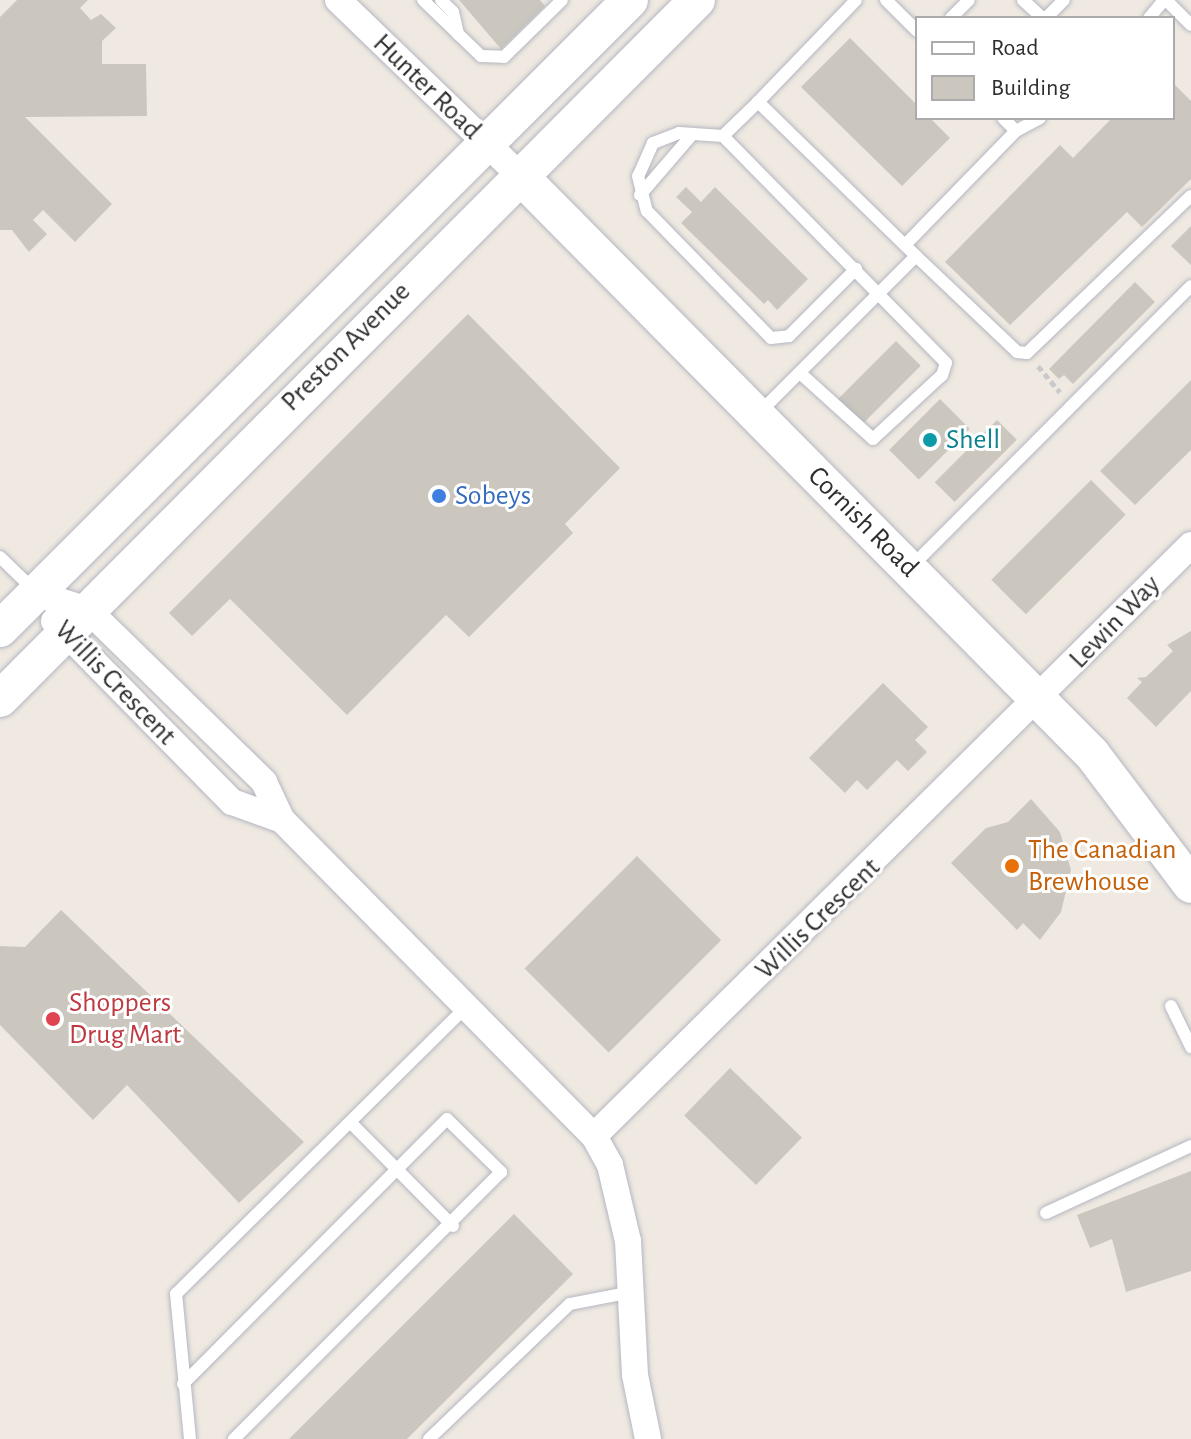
<!DOCTYPE html>
<html>
<head>
<meta charset="utf-8">
<style>
	body { margin:0 }
	#map { position:relative; width:1191px; height:1439px; overflow:hidden; background:#efe9e1; font-family:"Alegreya Sans",sans-serif }
	div>[style] { position:absolute }
	[style*='--x'] { left:calc(var(--x)*1px); top:calc(var(--y)*1px); width:calc(var(--w)*1px); rotate:calc(var(--a)*1deg) }
	.building>* { inset:0; background:#cbc7bf; transform-origin:0 0 }
	.path>* { height:5px; margin-top:-2.5px; transform-origin:0; background:repeating-linear-gradient(90deg,#c9c9c9 0 6px,transparent 0 10px) }
	.roads { filter:drop-shadow(0 0 2px #b4b7c1) drop-shadow(0 0 2px #b4b7c1) }
	.lane>* { height:12px; margin:-6px; padding:0 6px; transform-origin:6px; border-radius:6px; background:#fff }
	.street>* { height:26px; margin:-13px; padding:0 13px; transform-origin:13px; border-radius:13px; background:#fff }
	.secondary>* { height:36px; margin:-18px; padding:0 18px; transform-origin:18px; border-radius:18px; background:#fff }
	.dots>* { width:22px; height:22px; translate:-50% -50%; box-sizing:border-box; border:4px solid #fff; border-radius:50% }
	span { translate:-50% -50%; white-space:nowrap; text-align:center; line-height:1.15; -webkit-text-stroke:6px #fff; paint-order:stroke }
	.street-label { font-size:28px; color:#2e2e2e }
	.culture-label { font-size:28px; color:#0d838f }
	.left { translate:0 -50%; text-align:left }
	.shop-label { font-size:28px; color:#366cbe }
	.food-label { font-size:28px; color:#c56008 }
	.health-label { font-size:28px; color:#be3a42 }
	.legend { position:absolute; left:915px; top:16px; width:260px; height:104px; box-sizing:border-box; background:#fff; border:2px solid #ababab; margin:0; padding:10px 14px; list-style:none; font-size:24px; color:#2e2e2e }
	.legend li { display:flex; align-items:center; gap:16px; height:40px }
	.legend b { width:40px; border:2px solid #ababab }
</style>
</head>
<body>
<div id="map">
	<div class="building">
		<i style="clip-path:polygon(17px 0,88px 0,80px 8px,91px 20px,101px 14px,116px 28px,102px 41px,102px 64px,146px 64px,147px 116px,25px 117px,112px 204px,75px 242px,43px 210px,33px 220px,47px 234px,29px 252px,12px 230px,0 230px,0 17px)"></i>
		<i style="clip-path:polygon(459px 0,540px 0,545px 6px,501px 49px)"></i>
		<i style="clip-path:polygon(850px 38px,917px 105px,917px 118px,930px 118px,950px 138px,902px 186px,801px 87px)"></i>
		<i style="clip-path:polygon(1173px 83px,1191px 101px,1191px 179px,1142px 227px,1127px 212px,1010px 325px,945px 262px,1060px 145px,1073px 158px,1112px 118px,1173px 118px)"></i>
		<i style="clip-path:polygon(686px 187px,701px 202px,715px 187px,808px 279px,777px 310px,768px 300px,764px 304px,681px 223px,692px 212px,676px 197px)"></i>
		<i style="clip-path:polygon(1191px 226px,1191px 265px,1171px 246px)"></i>
		<i style="clip-path:polygon(1135px 282px,1155px 302px,1073px 384px,1064px 375px,1059px 379px,1049px 369px)"></i>
		<i style="clip-path:polygon(468px 314px,620px 468px,565px 524px,573px 533px,469px 637px,446px 615px,347px 715px,230px 599px,192px 636px,169px 613px)"></i>
		<i style="left:896px;top:341px;width:35px;height:83px;rotate:45deg"></i>
		<i style="clip-path:polygon(1191px 380px,1191px 450px,1135px 505px,1100px 471px)"></i>
		<i style="left:940px;top:399px;width:42px;height:72px;rotate:45deg"></i>
		<i style="left:997px;top:420px;width:28px;height:88px;rotate:45deg"></i>
		<i style="left:1091px;top:480px;width:49px;height:141px;rotate:45deg"></i>
		<i style="clip-path:polygon(1191px 631px,1191px 691px,1156px 727px,1127px 698px,1142px 682px,1137px 678px,1146px 677px,1173px 651px,1167px 645px)"></i>
		<i style="clip-path:polygon(883px 683px,928px 727px,915px 740px,927px 752px,908px 771px,897px 760px,867px 790px,857px 780px,845px 793px,809px 758px)"></i>
		<i style="clip-path:polygon(1031px 799px,1060px 832px,1071px 870px,1061px 912px,1040px 940px,1023px 923px,1017px 930px,951px 863px,986px 828px,1008px 822px)"></i>
		<i style="left:637px;top:856px;width:119px;height:159px;rotate:45deg"></i>
		<i style="clip-path:polygon(61px 910px,304px 1142px,239px 1203px,127px 1085px,93px 1120px,0 1025px,0 946px,25px 947px)"></i>
		<i style="left:730px;top:1068px;width:100px;height:66px;rotate:44deg"></i>
		<i style="clip-path:polygon(1191px 1171px,1191px 1271px,1126px 1292px,1112px 1239px,1090px 1248px,1077px 1215px)"></i>
		<i style="clip-path:polygon(514px 1214px,573px 1274px,407px 1439px,289px 1439px)"></i>
	</div>
	<div class="path">
		<i style="--x:1038;--y:366;--w:34;--a:50"></i>
	</div>
	<div class="roads">
		<div class="lane">
			<i style="--x:423;--y:0;--w:81;--a:44"></i>
			<i style="--x:481;--y:56;--w:23;--a:2"></i>
			<i style="--x:504;--y:57;--w:81;--a:-44.5"></i>
			<i style="--x:441;--y:0;--w:17;--a:45"></i>
			<i style="--x:453;--y:12;--w:23;--a:77"></i>
			<i style="--x:886;--y:0;--w:44;--a:45"></i>
			<i style="--x:1023;--y:0;--w:26;--a:43"></i>
			<i style="--x:1166;--y:0;--w:35;--a:45"></i>
			<i style="--x:951;--y:18;--w:25;--a:-45"></i>
			<i style="--x:1046;--y:18;--w:25;--a:-45"></i>
			<i style="--x:1149;--y:18;--w:23;--a:-50"></i>
			<i style="--x:758;--y:102;--w:49;--a:135.8"></i>
			<i style="--x:723;--y:136;--w:44;--a:-176.1"></i>
			<i style="--x:679;--y:133;--w:28;--a:159"></i>
			<i style="--x:653;--y:143;--w:36;--a:114"></i>
			<i style="--x:638;--y:176;--w:36;--a:76"></i>
			<i style="--x:647;--y:211;--w:177;--a:45.7"></i>
			<i style="--x:771;--y:338;--w:18;--a:-6"></i>
			<i style="--x:789;--y:336;--w:95;--a:-45"></i>
			<i style="--x:1003;--y:118;--w:18;--a:45"></i>
			<i style="--x:1016;--y:131;--w:27;--a:-28"></i>
			<i style="--x:723;--y:136;--w:318;--a:45.5"></i>
			<i style="--x:946;--y:363;--w:13;--a:108"></i>
			<i style="--x:942;--y:375;--w:94;--a:137.2"></i>
			<i style="--x:873;--y:439;--w:98;--a:-137.9"></i>
			<i style="--x:640;--y:195;--w:78;--a:-49.2"></i>
			<i style="--x:905;--y:245;--w:159;--a:-45.8"></i>
			<i style="--x:916;--y:256;--w:139;--a:43.5"></i>
			<i style="--x:1017;--y:352;--w:10;--a:6"></i>
			<i style="--x:1027;--y:353;--w:227;--a:-43.8"></i>
			<i style="--x:759;--y:413;--w:222;--a:-45"></i>
			<i style="--x:916;--y:256;--w:221;--a:-135.7"></i>
			<i style="--x:758;--y:102;--w:141;--a:-46.1"></i>
			<i style="--x:0;--y:557;--w:49;--a:44.2"></i>
			<i style="--x:912;--y:566;--w:395;--a:-45.1"></i>
			<i style="--x:1171;--y:1006;--w:46;--a:64"></i>
			<i style="--x:351;--y:1123;--w:145;--a:45.3"></i>
			<i style="--x:1046;--y:1213;--w:160;--a:-24.8"></i>
			<i style="--x:183;--y:1384;--w:374;--a:-45.1"></i>
			<i style="--x:447;--y:1119;--w:76;--a:44.5"></i>
			<i style="--x:501;--y:1172;--w:378;--a:135"></i>
			<i style="--x:190;--y:1439;--w:146;--a:-95.5"></i>
			<i style="--x:176;--y:1294;--w:408;--a:-44.7"></i>
			<i style="--x:429;--y:1439;--w:195;--a:-43.8"></i>
			<i style="--x:570;--y:1304;--w:63;--a:-11"></i>
		</div>
		<div class="street">
			<i style="--x:338;--y:0;--w:250;--a:44"></i>
			<i style="--x:37;--y:594;--w:53;--a:17.4"></i>
			<i style="--x:88;--y:610;--w:246;--a:44.3"></i>
			<i style="--x:264;--y:782;--w:42;--a:64.7"></i>
			<i style="--x:282;--y:820;--w:444;--a:45.4"></i>
			<i style="--x:594;--y:1136;--w:33;--a:61"></i>
			<i style="--x:610;--y:1165;--w:78;--a:76.7"></i>
			<i style="--x:628;--y:1241;--w:134;--a:87"></i>
			<i style="--x:635;--y:1375;--w:65;--a:78.5"></i>
			<i style="--x:54;--y:621;--w:254;--a:45.5"></i>
			<i style="--x:232;--y:802;--w:53;--a:19.8"></i>
			<i style="--x:594;--y:1136;--w:840;--a:-44.71"></i>
		</div>
		<div class="secondary">
			<i style="--x:518;--y:174;--w:816;--a:45.3"></i>
			<i style="--x:1092;--y:754;--w:164;--a:52.9"></i>
			<i style="--x:0;--y:629;--w:890;--a:-44.95"></i>
			<i style="--x:0;--y:699;--w:987;--a:-45.08"></i>
		</div>
	</div>
	<div class="dots">
		<i style="left:930px;top:440px;background:#0f9aa8"></i>
		<i style="left:439px;top:496px;background:#3f7fe0"></i>
		<i style="left:1012px;top:866px;background:#e8710a"></i>
		<i style="left:53px;top:1019px;background:#e0444e"></i>
	</div>
	<div class="street-label">
		<span style="left:427px;top:87px;rotate:44deg">Hunter Road</span>
		<span style="left:346px;top:347px;rotate:-45deg">Preston Avenue</span>
		<span style="left:863px;top:522px;rotate:45deg">Cornish Road</span>
		<span style="left:1115px;top:622px;rotate:-46deg">Lewin Way</span>
		<span style="left:115px;top:683px;rotate:46deg">Willis Crescent</span>
		<span style="left:818px;top:919px;rotate:-44deg">Willis Crescent</span>
	</div>
	<div class="culture-label">
		<span class="left" style="left:946px;top:440px">Shell</span>
	</div>
	<div class="shop-label">
		<span class="left" style="left:455px;top:496px">Sobeys</span>
	</div>
	<div class="food-label">
		<span class="left" style="left:1028px;top:866px">The Canadian<br>Brewhouse</span>
	</div>
	<div class="health-label">
		<span class="left" style="left:69px;top:1019px">Shoppers<br>Drug Mart</span>
	</div>
	<ul class="legend">
	<li><b style="height:10px;background:#fff"></b>Road</li>
	<li><b style="height:22px;background:#cbc7bf"></b>Building</li>
	</ul>
</div>
</body>
</html>
